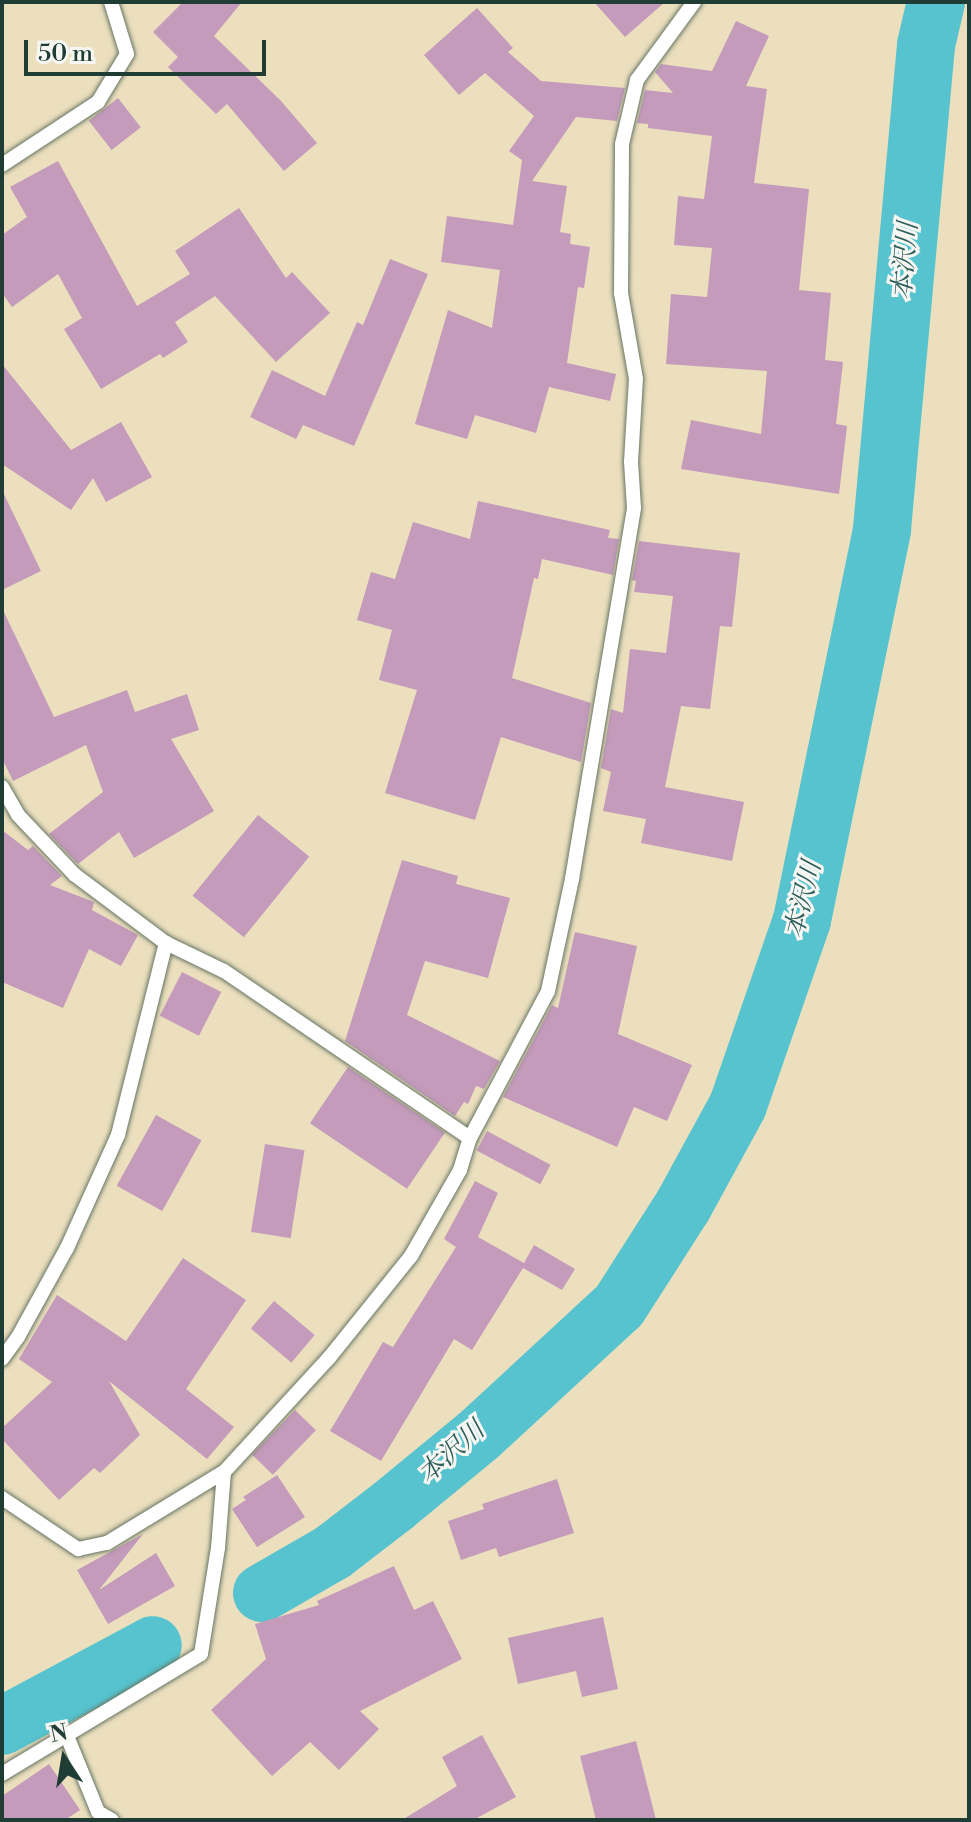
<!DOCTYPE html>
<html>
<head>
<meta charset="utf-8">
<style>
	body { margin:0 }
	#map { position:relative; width:971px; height:1822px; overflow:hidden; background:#ebdfbe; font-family:"Libre Bodoni","Noto Serif JP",serif }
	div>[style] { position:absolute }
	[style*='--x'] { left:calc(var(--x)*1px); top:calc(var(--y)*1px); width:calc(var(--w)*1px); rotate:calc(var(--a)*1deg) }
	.river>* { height:58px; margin:-29px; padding:0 29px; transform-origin:29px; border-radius:29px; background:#56c3cf }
	.building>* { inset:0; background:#c49bbb; transform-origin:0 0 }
	.roads { filter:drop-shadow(0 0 2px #667664) drop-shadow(0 0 2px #667664) }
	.service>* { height:14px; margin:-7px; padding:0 7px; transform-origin:7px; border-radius:7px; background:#fff }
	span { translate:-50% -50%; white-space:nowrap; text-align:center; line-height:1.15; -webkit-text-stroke:6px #f6f6f2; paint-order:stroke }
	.water-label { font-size:26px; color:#2d5e5b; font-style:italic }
	.frame { position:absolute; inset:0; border:4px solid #1f3d34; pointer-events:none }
	.north { position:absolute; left:24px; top:1718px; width:80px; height:80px; -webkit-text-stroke:6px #f6f6f2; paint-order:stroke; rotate:348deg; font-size:22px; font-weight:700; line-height:32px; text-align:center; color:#1f3d34 }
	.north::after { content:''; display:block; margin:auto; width:28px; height:36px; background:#1f3d34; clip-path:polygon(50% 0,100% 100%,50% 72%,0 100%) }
	.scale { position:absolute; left:24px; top:40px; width:242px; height:36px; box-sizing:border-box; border:4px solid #1f3d34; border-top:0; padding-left:10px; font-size:24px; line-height:28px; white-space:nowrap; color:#1f3d34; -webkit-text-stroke:6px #f6f6f2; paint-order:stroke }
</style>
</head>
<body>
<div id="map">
	<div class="river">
		<i style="--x:262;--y:1593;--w:82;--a:-30"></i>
		<i style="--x:333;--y:1552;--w:77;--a:-37.6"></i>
		<i style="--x:394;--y:1505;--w:110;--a:-39.5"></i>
		<i style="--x:479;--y:1435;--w:190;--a:-42.7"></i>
		<i style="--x:619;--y:1306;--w:119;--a:-57.4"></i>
		<i style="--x:683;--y:1206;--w:115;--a:-61.4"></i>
		<i style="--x:738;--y:1105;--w:196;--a:-70.9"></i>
		<i style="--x:802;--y:920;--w:399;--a:-78.4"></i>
		<i style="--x:882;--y:529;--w:486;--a:-84.8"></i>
		<i style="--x:926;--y:45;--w:44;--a:-76.9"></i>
		<i style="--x:2;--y:1726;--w:171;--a:-28.2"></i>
	</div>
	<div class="building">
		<i style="clip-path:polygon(183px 2px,242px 2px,214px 36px,281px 101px,317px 143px,284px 171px,227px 104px,216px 114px,168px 67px,178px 57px,153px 32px)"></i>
		<i style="clip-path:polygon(594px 2px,665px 2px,625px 37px)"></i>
		<i style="clip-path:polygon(477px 8px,513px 48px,508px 52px,541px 81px,625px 88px,617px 121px,576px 117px,532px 181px,567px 186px,560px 232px,571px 234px,570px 244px,590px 247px,584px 288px,578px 287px,567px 363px,616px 374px,610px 401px,549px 387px,536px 433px,475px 415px,467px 439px,415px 424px,448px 310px,492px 328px,500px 270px,441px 262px,447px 216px,513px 225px,522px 160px,509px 151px,534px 116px,485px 73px,459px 95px,424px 55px)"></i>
		<i style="clip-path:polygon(736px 21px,769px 36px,746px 86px,767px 89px,754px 183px,809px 189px,799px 290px,831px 293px,825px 360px,843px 362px,836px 424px,847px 426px,839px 494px,681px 469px,691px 420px,761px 434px,767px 371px,666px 364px,671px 294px,707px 297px,712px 248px,674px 245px,678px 196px,704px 199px,712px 136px,648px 128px,648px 124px,637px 123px,645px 90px,673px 93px,655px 72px,661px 64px,712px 71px)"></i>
		<i style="left:118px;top:98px;width:37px;height:37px;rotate:52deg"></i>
		<i style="clip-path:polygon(58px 161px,137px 306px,190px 274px,175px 251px,239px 208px,286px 278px,292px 272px,330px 313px,276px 362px,215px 296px,175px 322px,188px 342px,163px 358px,160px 354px,101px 389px,64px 329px,82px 318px,58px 274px,12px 307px,2px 293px,2px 235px,27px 217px,10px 187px)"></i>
		<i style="clip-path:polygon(390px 259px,428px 274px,354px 446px,303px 425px,296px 439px,250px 417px,272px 370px,325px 396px,357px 322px,363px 325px)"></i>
		<i style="clip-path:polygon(2px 364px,71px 450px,121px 422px,152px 477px,106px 502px,93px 478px,71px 510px,2px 464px)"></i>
		<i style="clip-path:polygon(2px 490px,41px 571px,2px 590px)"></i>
		<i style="clip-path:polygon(478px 501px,610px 530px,608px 538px,619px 539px,613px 575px,542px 559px,538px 579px,534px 578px,512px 678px,591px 703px,581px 762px,501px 737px,475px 820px,385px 793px,417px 690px,379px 680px,392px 630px,357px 620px,371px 572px,395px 579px,413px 522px,470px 539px)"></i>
		<i style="clip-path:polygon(639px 541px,740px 553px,732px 627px,720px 626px,710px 709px,681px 706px,665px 787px,744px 802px,732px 861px,641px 843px,646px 819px,603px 811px,611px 772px,601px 768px,611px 709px,623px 713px,630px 649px,666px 653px,673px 596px,634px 592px,636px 581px,632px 580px)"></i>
		<i style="clip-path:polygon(2px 608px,54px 717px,127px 690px,135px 712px,187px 694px,199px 730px,171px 739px,214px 811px,134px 858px,119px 832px,78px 864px,49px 834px,103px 792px,86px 745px,13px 781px,2px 758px)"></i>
		<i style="left:258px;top:815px;width:66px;height:104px;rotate:39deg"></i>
		<i style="clip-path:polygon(2px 830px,28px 850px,33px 846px,62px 876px,50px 885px,94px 902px,92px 910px,138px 935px,121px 966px,89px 949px,63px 1008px,2px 982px)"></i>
		<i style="clip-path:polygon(402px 860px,458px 876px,456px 884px,510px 898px,488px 978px,425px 961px,407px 1015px,500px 1061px,484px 1089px,476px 1086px,468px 1104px,464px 1102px,455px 1116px,345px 1041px)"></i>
		<i style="clip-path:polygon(575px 932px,637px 946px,618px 1034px,692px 1065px,667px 1121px,634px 1107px,617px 1147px,503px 1097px,552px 1005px,558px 1008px)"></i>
		<i style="left:182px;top:972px;width:44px;height:49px;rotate:27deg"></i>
		<i style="left:348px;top:1067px;width:117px;height:68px;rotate:34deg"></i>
		<i style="left:156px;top:1115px;width:52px;height:81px;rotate:29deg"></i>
		<i style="left:487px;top:1131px;width:72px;height:22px;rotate:28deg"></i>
		<i style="left:265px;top:1144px;width:40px;height:89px;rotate:9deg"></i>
		<i style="clip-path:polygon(475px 1181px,498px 1193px,478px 1237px,524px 1263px,534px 1245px,575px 1269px,562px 1290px,523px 1268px,472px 1350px,454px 1339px,381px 1461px,330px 1431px,383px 1342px,393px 1347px,456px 1247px,444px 1239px)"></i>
		<i style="clip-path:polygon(183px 1258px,246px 1300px,186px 1389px,234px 1427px,207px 1459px,109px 1381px,140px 1435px,100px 1473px,94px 1468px,59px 1500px,2px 1439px,2px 1428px,52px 1382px,19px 1359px,57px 1295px,126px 1341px)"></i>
		<i style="left:274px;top:1301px;width:53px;height:36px;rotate:40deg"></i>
		<i style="left:295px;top:1410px;width:29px;height:62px;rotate:44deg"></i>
		<i style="clip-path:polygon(277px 1475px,305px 1517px,257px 1547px,232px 1509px,246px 1500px,243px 1497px)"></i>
		<i style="clip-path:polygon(557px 1479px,574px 1533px,499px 1557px,496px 1548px,461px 1560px,448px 1521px,484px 1509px,482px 1504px)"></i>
		<i style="clip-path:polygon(143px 1534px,99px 1590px,156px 1553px,175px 1586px,108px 1624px,77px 1570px)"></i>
		<i style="clip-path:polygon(394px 1566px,414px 1610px,433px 1601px,462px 1659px,360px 1711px,379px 1729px,339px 1770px,310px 1742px,272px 1776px,211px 1710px,266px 1659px,255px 1624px,319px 1605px,317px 1601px)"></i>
		<i style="clip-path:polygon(603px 1617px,618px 1689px,582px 1697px,576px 1671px,518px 1684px,508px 1638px)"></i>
		<i style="clip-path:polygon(482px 1735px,516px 1797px,473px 1820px,402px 1820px,457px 1786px,442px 1757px)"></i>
		<i style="clip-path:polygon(636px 1741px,656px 1820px,596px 1820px,580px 1756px)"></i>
		<i style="clip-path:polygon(49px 1764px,80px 1810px,65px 1820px,2px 1820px,2px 1796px)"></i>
	</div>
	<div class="roads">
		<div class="service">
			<i style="--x:2;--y:165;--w:115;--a:-33.3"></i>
			<i style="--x:98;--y:102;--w:56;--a:-58.9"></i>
			<i style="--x:127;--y:54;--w:54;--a:-107.1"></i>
			<i style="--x:2;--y:787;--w:32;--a:60"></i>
			<i style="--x:18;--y:815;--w:83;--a:46.5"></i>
			<i style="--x:75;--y:875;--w:114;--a:36.8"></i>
			<i style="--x:166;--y:943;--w:64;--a:25.8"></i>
			<i style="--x:224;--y:971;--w:297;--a:34.2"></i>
			<i style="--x:2;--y:1359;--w:27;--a:-54"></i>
			<i style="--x:18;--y:1337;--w:102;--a:-61.2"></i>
			<i style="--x:67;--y:1248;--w:124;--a:-65.7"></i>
			<i style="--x:118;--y:1135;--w:198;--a:-76"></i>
			<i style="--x:2;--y:1498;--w:92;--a:33.9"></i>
			<i style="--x:78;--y:1549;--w:30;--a:-12"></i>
			<i style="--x:107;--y:1543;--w:137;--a:-31.3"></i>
			<i style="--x:67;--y:1736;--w:82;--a:67.8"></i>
			<i style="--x:98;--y:1812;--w:16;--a:30"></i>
			<i style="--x:2;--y:1774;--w:232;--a:-31.1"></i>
			<i style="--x:201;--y:1654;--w:107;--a:-80.9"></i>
			<i style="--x:218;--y:1548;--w:76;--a:-85.5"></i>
			<i style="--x:224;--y:1472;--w:155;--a:-47.4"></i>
			<i style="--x:329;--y:1358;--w:131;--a:-51.2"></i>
			<i style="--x:411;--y:1256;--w:99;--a:-60.3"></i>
			<i style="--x:460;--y:1170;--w:34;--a:-73"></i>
			<i style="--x:470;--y:1138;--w:166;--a:-62"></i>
			<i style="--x:548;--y:991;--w:115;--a:-77.9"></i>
			<i style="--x:572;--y:879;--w:376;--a:-80.5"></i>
			<i style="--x:634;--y:508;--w:46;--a:-93.7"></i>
			<i style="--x:631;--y:462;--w:83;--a:-86.6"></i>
			<i style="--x:636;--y:379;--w:87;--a:-99.9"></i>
			<i style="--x:621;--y:293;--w:149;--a:-89.6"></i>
			<i style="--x:622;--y:144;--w:66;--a:-76.8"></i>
			<i style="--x:637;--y:80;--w:97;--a:-53.8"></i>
		</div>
	</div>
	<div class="water-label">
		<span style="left:906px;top:261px;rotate:-85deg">本沢川</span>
		<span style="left:804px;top:900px;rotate:-76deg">本沢川</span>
		<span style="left:452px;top:1453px;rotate:-42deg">本沢川</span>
	</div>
	<div class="frame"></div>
	<div class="north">N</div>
	<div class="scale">50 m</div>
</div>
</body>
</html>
